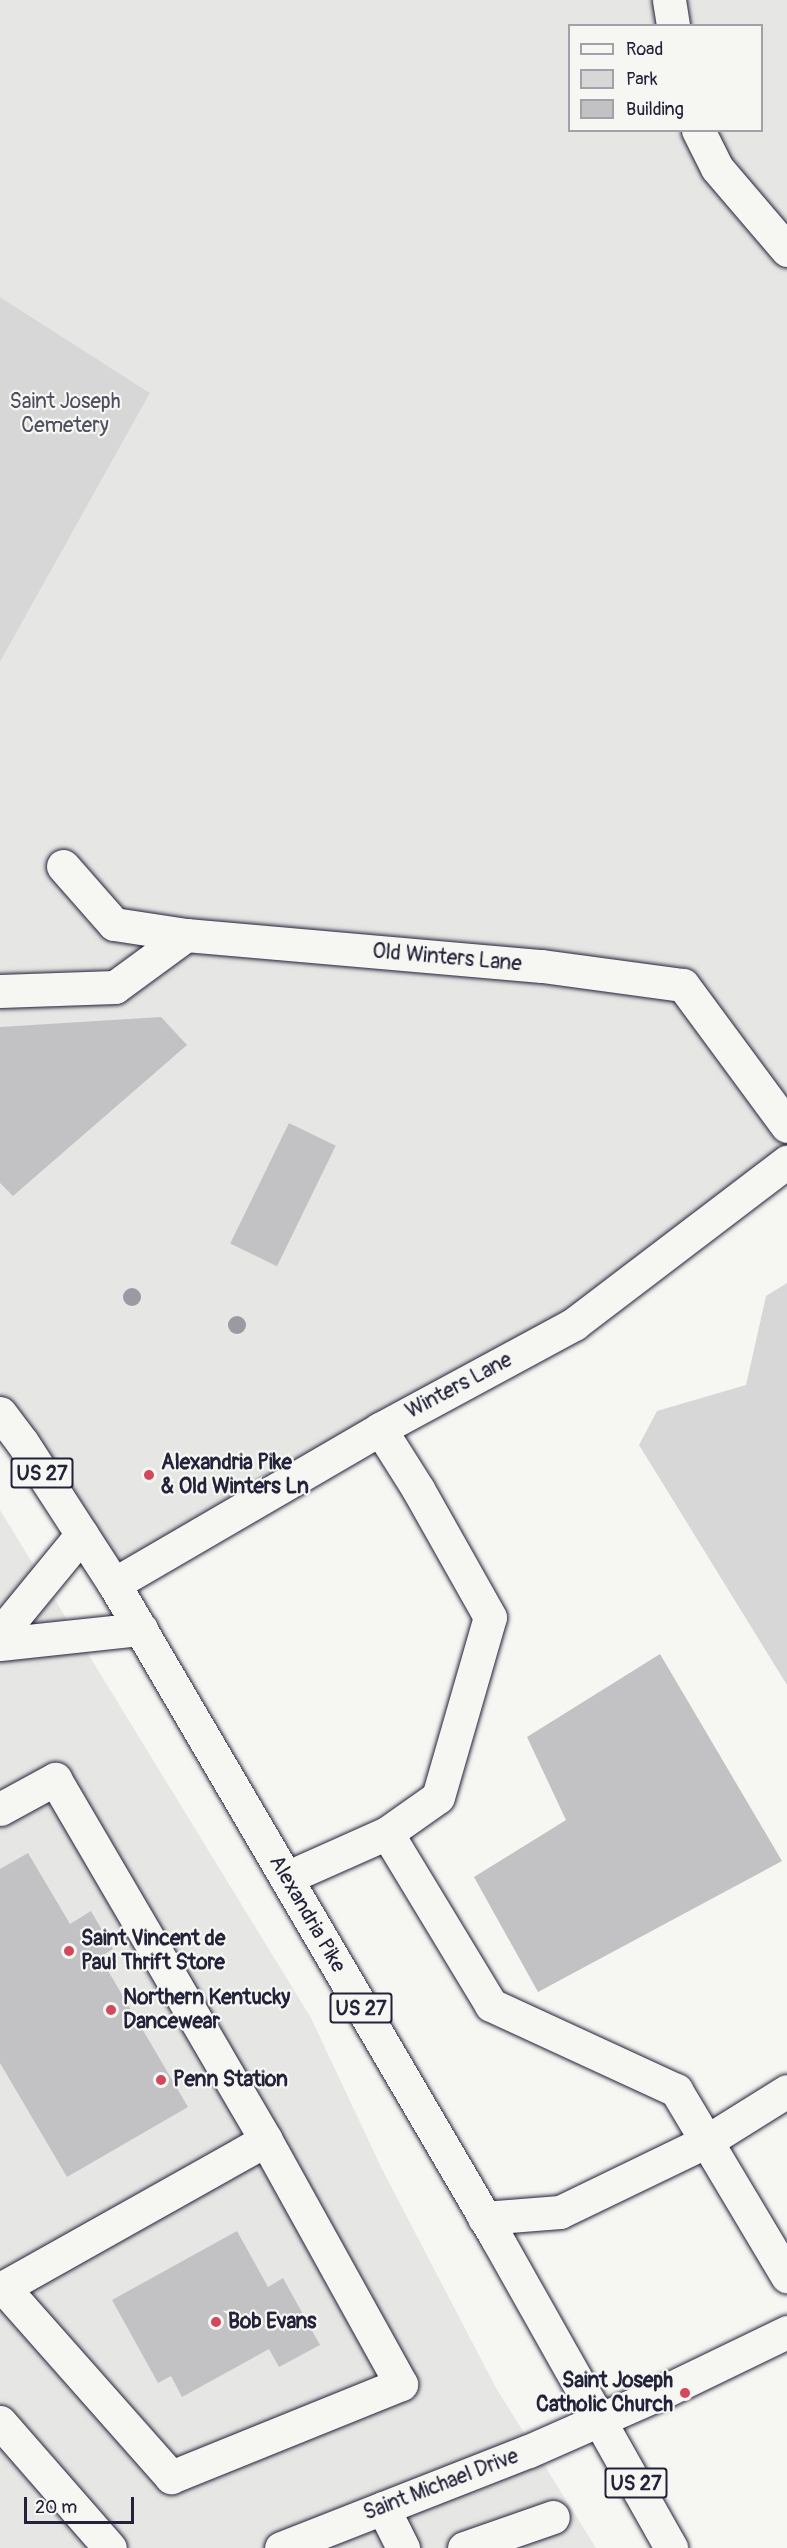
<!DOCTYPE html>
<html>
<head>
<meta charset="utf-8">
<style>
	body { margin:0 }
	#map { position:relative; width:787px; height:2548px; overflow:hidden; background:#f6f6f2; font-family:Pangolin,sans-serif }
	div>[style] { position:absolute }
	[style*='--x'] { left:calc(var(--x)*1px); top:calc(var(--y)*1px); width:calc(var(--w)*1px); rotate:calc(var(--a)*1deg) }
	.built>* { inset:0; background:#e6e6e4 }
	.green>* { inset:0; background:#d7d7d7 }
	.building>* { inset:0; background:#c2c2c4; transform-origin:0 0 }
	.roads { filter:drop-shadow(0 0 2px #22223b) drop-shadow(0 0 2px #22223b) }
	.minor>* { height:33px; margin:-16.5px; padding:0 16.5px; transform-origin:16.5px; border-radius:16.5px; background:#f6f6f2 }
	.highway>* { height:33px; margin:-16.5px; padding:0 16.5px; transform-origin:16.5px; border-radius:16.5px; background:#f6f6f2 }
	.trees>* { width:18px; height:18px; margin:-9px; border-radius:50%; background:#9a9aa3 }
	.dots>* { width:16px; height:16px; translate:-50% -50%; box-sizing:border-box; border:3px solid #f6f6f2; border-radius:50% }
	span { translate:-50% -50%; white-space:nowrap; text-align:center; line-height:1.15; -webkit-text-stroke:4.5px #f6f6f2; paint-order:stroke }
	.shield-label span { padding:2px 4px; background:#f6f6f2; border:2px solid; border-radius:4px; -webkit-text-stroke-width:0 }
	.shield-label { font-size:20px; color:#22223b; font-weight:700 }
	.park-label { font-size:21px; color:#4f4f62 }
	.street-label { font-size:21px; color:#22223b }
	.poi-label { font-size:21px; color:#22223b; font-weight:700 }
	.left { translate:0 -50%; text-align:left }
	.right { translate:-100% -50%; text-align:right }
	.legend { position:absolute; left:568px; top:24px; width:195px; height:108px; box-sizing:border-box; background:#f6f6f2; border:2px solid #a1a1a9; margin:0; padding:8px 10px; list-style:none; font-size:18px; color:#22223b }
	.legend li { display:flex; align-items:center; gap:12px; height:30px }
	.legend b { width:30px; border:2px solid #a1a1a9 }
	.scale { position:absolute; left:24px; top:2497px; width:110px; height:27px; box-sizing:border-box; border:3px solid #22223b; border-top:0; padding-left:8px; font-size:18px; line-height:21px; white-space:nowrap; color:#22223b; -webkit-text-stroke:4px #f6f6f2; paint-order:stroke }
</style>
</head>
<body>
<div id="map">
	<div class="built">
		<i style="clip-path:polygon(evenodd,0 0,787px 0,787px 1162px,574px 1324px,114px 1584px,0 1413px,0 662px,150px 393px,0 297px,0 0,570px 26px,762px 26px,762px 130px,570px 130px,570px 26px)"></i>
		<i style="clip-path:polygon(0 1510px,311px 2018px,382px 2169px,496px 2388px,596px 2548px,0 2548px)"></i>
	</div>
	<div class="green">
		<i style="clip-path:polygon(0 297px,150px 393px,0 662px)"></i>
		<i style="clip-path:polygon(787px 1283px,787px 1685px,639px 1445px,657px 1411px,746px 1385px,766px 1296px)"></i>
	</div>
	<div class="building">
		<i style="clip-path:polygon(161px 1017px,187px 1045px,13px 1196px,0 1183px,0 1027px)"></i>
		<i style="left:289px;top:1123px;width:52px;height:134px;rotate:26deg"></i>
		<i style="clip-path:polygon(660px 1654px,782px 1861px,538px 1992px,474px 1877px,566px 1820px,527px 1737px)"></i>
		<i style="clip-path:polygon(28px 1853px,70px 1924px,91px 1911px,113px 1949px,100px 1957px,188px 2107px,67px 2177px,0 2063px,0 1869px)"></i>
		<i style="clip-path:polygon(237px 2231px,268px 2287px,283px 2278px,320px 2345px,279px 2367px,269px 2349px,182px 2397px,171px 2376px,158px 2383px,112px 2300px)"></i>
	</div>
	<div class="roads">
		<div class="minor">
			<i style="--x:669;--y:0;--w:26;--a:81"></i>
			<i style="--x:698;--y:130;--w:42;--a:63.4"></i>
			<i style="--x:717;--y:168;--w:108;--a:49.5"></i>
			<i style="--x:63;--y:866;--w:77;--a:48.7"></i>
			<i style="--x:114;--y:924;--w:73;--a:8.7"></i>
			<i style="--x:186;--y:935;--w:357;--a:5"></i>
			<i style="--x:542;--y:966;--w:142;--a:7.7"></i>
			<i style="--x:683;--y:985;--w:175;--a:53.6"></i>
			<i style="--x:0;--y:991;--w:115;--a:-2"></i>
			<i style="--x:115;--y:987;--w:88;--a:-36.2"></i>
			<i style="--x:114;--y:1584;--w:308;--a:-30.2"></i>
			<i style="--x:380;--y:1429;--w:221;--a:-28.4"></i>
			<i style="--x:574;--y:1324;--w:268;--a:-37.3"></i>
			<i style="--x:0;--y:1634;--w:129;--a:-50.6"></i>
			<i style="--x:0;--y:1644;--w:142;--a:-6.1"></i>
			<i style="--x:0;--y:1809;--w:63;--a:-28.6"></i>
			<i style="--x:55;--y:1779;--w:418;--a:59.7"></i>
			<i style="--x:266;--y:2140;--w:305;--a:150.7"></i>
			<i style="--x:387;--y:1833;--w:201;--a:58.8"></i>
			<i style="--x:491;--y:2005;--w:204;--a:24.7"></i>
			<i style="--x:676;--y:2090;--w:217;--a:59.2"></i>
			<i style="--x:286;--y:1878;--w:111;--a:-24"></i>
			<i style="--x:387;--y:1833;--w:62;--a:-35.2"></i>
			<i style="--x:438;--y:1797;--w:187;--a:-73.9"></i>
			<i style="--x:490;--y:1617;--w:147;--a:-119.4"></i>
			<i style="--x:418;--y:1489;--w:71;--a:-122.3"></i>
			<i style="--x:484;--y:2218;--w:76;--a:-4.5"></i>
			<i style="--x:560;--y:2212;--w:163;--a:-25.8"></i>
			<i style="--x:707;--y:2141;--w:94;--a:-32"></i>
			<i style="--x:3;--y:2287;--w:254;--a:48.5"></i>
			<i style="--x:171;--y:2477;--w:248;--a:-22"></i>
			<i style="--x:401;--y:2384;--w:279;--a:-119"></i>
			<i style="--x:0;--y:2422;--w:167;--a:48.9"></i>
			<i style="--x:383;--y:2508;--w:45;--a:63.4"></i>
			<i style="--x:281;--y:2548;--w:266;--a:-21.4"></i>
			<i style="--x:529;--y:2451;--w:146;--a:-23.8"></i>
			<i style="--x:663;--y:2392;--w:138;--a:-25.8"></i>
			<i style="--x:464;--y:2548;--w:94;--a:-19.2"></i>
		</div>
		<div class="highway">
			<i style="--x:0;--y:1413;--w:36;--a:53"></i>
			<i style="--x:22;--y:1442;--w:169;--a:57.1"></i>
			<i style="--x:114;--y:1584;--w:757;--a:59.67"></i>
			<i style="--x:496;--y:2237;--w:357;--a:60.6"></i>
		</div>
	</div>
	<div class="trees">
		<i style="left:132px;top:1297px"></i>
		<i style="left:237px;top:1325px"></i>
	</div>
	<div class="dots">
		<i style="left:149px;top:1475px;background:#d1495b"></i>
		<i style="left:69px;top:1951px;background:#d1495b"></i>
		<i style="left:111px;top:2010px;background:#d1495b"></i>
		<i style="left:161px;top:2080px;background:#d1495b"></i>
		<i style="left:216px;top:2322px;background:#d1495b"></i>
		<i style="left:685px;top:2393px;background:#d1495b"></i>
	</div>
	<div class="shield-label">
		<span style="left:42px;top:1473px">US 27</span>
		<span style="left:361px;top:2008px">US 27</span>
		<span style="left:636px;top:2483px">US 27</span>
	</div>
	<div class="park-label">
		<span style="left:65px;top:414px">Saint Joseph<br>Cemetery</span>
	</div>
	<div class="street-label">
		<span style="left:447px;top:958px;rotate:5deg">Old Winters Lane</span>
		<span style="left:459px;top:1386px;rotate:-28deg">Winters Lane</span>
		<span style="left:307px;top:1914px;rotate:60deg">Alexandria Pike</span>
		<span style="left:441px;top:2485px;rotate:-21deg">Saint Michael Drive</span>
	</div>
	<div class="poi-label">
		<span class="left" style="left:161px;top:1475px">Alexandria Pike<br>&amp; Old Winters Ln</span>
		<span class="left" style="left:81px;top:1951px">Saint Vincent de<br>Paul Thrift Store</span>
		<span class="left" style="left:123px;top:2010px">Northern Kentucky<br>Dancewear</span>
		<span class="left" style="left:173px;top:2080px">Penn Station</span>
		<span class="left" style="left:228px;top:2322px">Bob Evans</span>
		<span class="right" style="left:673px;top:2393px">Saint Joseph<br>Catholic Church</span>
	</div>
	<ul class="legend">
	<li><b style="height:8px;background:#f6f6f2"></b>Road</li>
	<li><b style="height:16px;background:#d7d7d7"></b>Park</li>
	<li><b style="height:16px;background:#c2c2c4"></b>Building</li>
	</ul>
	<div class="scale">20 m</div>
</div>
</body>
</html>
